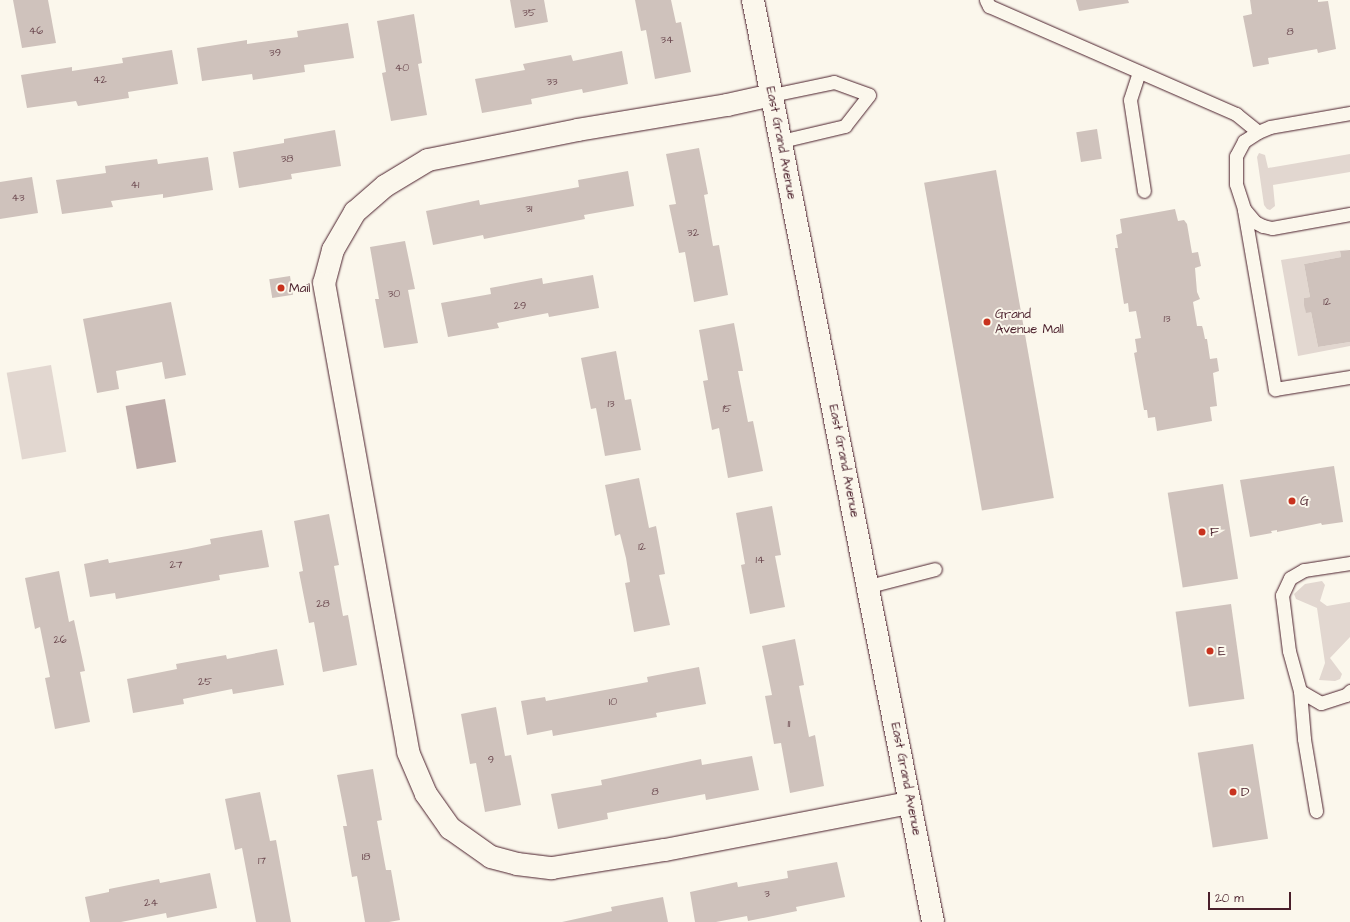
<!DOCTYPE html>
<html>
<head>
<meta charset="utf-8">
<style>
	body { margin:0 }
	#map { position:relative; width:1350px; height:922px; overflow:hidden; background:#fbf7ec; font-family:"Architects Daughter",sans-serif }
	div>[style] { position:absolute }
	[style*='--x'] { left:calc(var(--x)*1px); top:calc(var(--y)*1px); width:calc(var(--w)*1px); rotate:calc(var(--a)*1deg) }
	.green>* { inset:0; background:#e2d7d0; transform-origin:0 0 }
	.water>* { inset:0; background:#bfadaa; transform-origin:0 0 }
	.building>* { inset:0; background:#cfc2bc; transform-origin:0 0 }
	.roads { filter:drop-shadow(0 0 1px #4a1f2b) drop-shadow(0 0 1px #4a1f2b) }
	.lane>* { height:13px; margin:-6.5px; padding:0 6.5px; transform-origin:6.5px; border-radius:6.5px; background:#fbf7ec }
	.street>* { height:22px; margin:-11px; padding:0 11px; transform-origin:11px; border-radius:11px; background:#fbf7ec }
	.secondary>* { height:22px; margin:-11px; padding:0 11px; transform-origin:11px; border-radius:11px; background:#fbf7ec }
	.dots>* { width:11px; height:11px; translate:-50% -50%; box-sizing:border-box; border:2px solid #fbf7ec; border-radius:50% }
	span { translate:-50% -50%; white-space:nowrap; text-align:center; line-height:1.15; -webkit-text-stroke:4px #fbf7ec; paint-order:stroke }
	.number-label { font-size:11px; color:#6b484f }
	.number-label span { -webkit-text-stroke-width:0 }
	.street-label { font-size:13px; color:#4a1f2b }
	.poi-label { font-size:13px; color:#4a1f2b }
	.left { translate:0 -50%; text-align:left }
	.scale { position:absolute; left:1208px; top:892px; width:83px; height:18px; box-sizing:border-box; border:2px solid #4a1f2b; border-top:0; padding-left:5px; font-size:12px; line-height:14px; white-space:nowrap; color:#4a1f2b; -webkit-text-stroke:3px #fbf7ec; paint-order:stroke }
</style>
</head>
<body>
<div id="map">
	<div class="green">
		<i style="clip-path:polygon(1259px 153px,1265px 155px,1268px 168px,1350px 154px,1350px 172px,1273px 185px,1275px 206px,1270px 210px,1267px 209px,1264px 205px,1257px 157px)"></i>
		<i style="clip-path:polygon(1350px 249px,1340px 251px,1341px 257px,1304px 264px,1310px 297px,1304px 298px,1306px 312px,1311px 312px,1318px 347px,1350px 342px,1350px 346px,1298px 356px,1281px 260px)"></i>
		<i style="left:51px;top:365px;width:88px;height:45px;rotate:80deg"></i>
		<i style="clip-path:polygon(1322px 581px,1325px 585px,1320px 601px,1327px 606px,1350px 602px,1350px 637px,1330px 658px,1342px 674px,1340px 679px,1335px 681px,1319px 680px,1325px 663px,1317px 608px,1296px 599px,1294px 594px,1305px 584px)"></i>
	</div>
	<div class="water">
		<i style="left:165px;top:399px;width:64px;height:40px;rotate:80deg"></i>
	</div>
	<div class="building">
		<i style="clip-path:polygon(13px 0,48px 0,56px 43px,22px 48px)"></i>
		<i style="clip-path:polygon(510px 0,544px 0,548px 22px,515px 28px)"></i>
		<i style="clip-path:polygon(635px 0,671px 0,676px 23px,681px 22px,691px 72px,655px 79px,646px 30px,641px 31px)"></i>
		<i style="clip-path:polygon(1076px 0,1128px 0,1129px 3px,1079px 11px)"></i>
		<i style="clip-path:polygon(1250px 0,1318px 0,1318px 2px,1328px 1px,1336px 49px,1318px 53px,1317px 49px,1268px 58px,1269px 64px,1253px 67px,1243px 16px,1252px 14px)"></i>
		<i style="clip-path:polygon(414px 14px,422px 63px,418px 64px,427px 115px,391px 121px,382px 73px,386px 72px,377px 21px)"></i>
		<i style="clip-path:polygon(348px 23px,354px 58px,304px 65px,305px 72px,253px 80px,252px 74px,202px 81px,197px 48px,247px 40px,247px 44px,298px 37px,297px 31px)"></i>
		<i style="clip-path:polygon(172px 50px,178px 84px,128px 92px,129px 98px,78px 106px,76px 101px,27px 108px,21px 75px,72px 67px,72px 71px,123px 63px,122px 58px)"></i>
		<i style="clip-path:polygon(622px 51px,628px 84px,583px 93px,582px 89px,531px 99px,532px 104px,482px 113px,475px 79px,525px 70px,523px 64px,571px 55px,573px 61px)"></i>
		<i style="left:1097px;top:129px;width:30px;height:21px;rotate:81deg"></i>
		<i style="clip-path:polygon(335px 130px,341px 166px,291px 174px,292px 179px,239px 188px,233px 152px,284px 143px,284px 139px)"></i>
		<i style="clip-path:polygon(699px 148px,708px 194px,704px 195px,713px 246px,719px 245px,728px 295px,694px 302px,685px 252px,679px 253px,669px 205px,676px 204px,666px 154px)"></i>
		<i style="clip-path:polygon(208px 157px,213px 190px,163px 198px,163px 194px,111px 201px,113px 207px,62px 214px,56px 180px,106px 173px,105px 166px,157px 159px,158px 164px)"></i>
		<i style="left:996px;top:170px;width:333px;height:73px;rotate:80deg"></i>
		<i style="clip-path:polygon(628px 171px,634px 206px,584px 215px,585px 219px,484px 239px,483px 235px,433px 245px,426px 211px,479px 200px,480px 205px,579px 187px,578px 180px)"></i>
		<i style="clip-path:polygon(32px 177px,38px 213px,0 219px,0 182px)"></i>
		<i style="clip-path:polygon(1175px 209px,1178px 221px,1184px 220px,1187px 224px,1192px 253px,1198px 252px,1201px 266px,1195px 268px,1197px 292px,1200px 299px,1193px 302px,1197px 326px,1202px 326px,1203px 329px,1205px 339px,1207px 339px,1210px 359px,1217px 358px,1219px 371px,1213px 373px,1217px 406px,1210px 407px,1212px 421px,1157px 431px,1155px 417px,1148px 418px,1147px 410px,1144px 410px,1134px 353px,1137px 352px,1135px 339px,1141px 338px,1136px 311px,1129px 312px,1128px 303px,1124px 304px,1115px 248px,1118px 248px,1116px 235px,1122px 233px,1120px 219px)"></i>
		<i style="clip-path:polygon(405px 241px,415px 289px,408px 290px,418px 343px,384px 348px,375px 299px,379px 299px,370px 247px)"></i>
		<i style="clip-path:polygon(1350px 250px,1350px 342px,1318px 347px,1311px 312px,1306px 313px,1304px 305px,1304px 298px,1310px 297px,1304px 264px,1341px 257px,1340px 251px)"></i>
		<i style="clip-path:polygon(593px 275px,599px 308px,549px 317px,548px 313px,497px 323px,499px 328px,448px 337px,441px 303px,491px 294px,490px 288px,542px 278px,543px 284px)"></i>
		<i style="left:290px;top:276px;width:19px;height:21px;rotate:81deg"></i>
		<i style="clip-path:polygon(171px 302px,186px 375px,165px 379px,162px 362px,116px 371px,119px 389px,97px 393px,83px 319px)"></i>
		<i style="clip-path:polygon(734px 323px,743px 371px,738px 371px,748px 422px,753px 421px,763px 471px,728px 478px,719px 428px,712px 430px,703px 381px,708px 380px,699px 330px)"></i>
		<i style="clip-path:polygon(616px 351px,625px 400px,631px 399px,641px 450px,605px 456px,596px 408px,591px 409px,581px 358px)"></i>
		<i style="clip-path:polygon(1334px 466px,1343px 522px,1322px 525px,1321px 523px,1277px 532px,1277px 530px,1271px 531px,1272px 533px,1250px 537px,1240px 480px)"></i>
		<i style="clip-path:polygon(639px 478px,649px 528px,656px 526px,665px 574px,659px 575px,670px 625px,634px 632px,625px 583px,630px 582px,626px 558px,620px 534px,615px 536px,605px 485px)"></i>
		<i style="left:1223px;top:484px;width:96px;height:56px;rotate:81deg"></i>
		<i style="clip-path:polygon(772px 506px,781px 555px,775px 556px,785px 607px,750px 614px,741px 565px,745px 564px,736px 513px)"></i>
		<i style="clip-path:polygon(329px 514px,339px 565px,334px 566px,343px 616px,348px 615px,357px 665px,323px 672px,314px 622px,309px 623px,299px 572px,303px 571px,294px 521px)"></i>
		<i style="clip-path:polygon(262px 530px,269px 567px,219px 575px,220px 580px,116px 599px,115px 593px,90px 597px,84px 564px,108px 559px,109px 563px,187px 549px,211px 544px,210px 539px)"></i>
		<i style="clip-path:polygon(59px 571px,69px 622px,74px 620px,85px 671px,80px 672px,90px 722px,55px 729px,45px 678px,50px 677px,40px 627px,35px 629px,25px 578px)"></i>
		<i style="left:1231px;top:604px;width:96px;height:56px;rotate:82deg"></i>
		<i style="clip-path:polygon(795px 639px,804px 685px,799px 686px,809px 737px,815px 735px,824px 786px,790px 793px,781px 743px,774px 744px,765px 696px,772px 695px,762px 646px)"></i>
		<i style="clip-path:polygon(277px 649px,284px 685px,233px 694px,232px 689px,183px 699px,184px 704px,133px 713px,127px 679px,177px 669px,176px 664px,226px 655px,227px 659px)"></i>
		<i style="clip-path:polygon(699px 667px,706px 704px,656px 713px,657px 717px,553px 736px,552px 730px,527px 735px,521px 701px,545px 697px,546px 701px,648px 682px,647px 677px)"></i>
		<i style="clip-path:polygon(496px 707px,505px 756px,511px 755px,521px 805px,485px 812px,476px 763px,470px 764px,461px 714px)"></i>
		<i style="left:1253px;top:744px;width:96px;height:56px;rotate:81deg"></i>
		<i style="clip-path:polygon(752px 756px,759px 790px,706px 800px,705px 794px,607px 813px,608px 819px,558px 829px,551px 794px,602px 785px,601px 780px,701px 759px,702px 765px)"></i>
		<i style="clip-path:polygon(373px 769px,382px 820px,377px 821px,381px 843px,386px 870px,391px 870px,400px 920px,389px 922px,365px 922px,357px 876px,352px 877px,343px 826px,347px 826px,337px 775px)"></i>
		<i style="clip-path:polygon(260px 792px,270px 841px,276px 840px,291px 922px,256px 922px,242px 848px,235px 850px,225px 799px)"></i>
		<i style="clip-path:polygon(837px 862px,845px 897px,796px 907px,797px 911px,748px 921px,747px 916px,716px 922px,695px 922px,690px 892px,737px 882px,738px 887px,788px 878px,787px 871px)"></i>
		<i style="clip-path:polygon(210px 873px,217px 908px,167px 918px,166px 913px,121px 922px,90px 922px,85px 897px,109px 892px,109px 889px,159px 879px,160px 883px)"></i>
		<i style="clip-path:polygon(663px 897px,668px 922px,562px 922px,612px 911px,611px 907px)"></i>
	</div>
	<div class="roads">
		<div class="lane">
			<i style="--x:986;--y:0;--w:7;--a:63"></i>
			<i style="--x:989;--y:6;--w:270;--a:23.6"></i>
			<i style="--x:1236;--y:114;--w:28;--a:39"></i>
			<i style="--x:1139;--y:72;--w:29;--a:108"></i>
			<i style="--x:1130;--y:100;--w:92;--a:81.3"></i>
			<i style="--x:772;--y:95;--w:63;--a:-11.8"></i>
			<i style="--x:834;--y:82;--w:37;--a:20"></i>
			<i style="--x:869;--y:95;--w:39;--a:128"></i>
			<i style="--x:845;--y:126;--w:66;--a:166.8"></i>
			<i style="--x:1350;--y:113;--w:81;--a:170.1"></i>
			<i style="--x:1270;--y:127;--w:13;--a:157"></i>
			<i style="--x:1258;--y:132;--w:17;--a:147"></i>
			<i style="--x:1244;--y:141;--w:17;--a:118"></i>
			<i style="--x:1236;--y:156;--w:28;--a:90"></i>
			<i style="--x:1236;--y:184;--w:26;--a:72"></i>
			<i style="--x:1244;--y:209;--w:17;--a:50"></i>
			<i style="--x:1255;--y:222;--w:9;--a:27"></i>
			<i style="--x:1263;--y:226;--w:9;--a:13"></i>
			<i style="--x:1272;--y:228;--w:79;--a:-10.2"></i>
			<i style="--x:1244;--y:210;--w:182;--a:80.2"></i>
			<i style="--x:1275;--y:389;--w:76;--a:-9.1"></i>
			<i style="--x:1350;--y:563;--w:47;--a:171.3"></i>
			<i style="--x:1304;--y:570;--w:16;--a:150"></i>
			<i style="--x:1290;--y:578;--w:19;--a:115"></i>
			<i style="--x:1282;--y:595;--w:56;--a:82.9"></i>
			<i style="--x:1289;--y:651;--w:41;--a:74.6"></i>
			<i style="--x:1300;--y:691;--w:24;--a:30"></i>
			<i style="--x:1321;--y:703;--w:26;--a:-18"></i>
			<i style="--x:1346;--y:695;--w:6;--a:-45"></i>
			<i style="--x:869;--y:586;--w:68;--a:-14.4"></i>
			<i style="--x:1300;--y:691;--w:48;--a:85.2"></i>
			<i style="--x:1304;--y:739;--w:73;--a:80.5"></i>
		</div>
		<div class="street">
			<i style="--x:772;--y:95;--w:46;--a:167.5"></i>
			<i style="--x:727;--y:105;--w:151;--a:170.5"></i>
			<i style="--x:578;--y:130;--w:153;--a:168.7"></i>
			<i style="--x:428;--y:160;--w:50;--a:148.8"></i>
			<i style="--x:385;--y:186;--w:40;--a:139"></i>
			<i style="--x:355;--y:212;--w:44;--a:120.1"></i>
			<i style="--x:333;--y:250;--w:34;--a:105"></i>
			<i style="--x:324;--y:283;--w:476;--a:79.8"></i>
			<i style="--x:408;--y:752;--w:46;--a:66.8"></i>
			<i style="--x:426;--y:794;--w:42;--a:54.8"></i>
			<i style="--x:450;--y:828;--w:50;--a:35.3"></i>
			<i style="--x:491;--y:857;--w:27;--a:15"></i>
			<i style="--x:517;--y:864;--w:35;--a:7"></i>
			<i style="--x:552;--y:868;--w:114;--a:-9.1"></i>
			<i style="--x:665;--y:850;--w:249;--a:-10.9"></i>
		</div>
		<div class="secondary">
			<i style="--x:753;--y:0;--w:939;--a:78.95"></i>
		</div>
	</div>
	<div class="dots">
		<i style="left:281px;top:288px;background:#c8321e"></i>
		<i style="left:987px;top:322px;background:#c8321e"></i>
		<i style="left:1292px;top:501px;background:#c8321e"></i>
		<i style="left:1202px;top:532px;background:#c8321e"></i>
		<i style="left:1210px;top:651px;background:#c8321e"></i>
		<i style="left:1233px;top:792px;background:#c8321e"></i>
	</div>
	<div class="number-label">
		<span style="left:529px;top:13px">35</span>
		<span style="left:36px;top:31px">46</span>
		<span style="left:1290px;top:32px">8</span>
		<span style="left:667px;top:40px">34</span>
		<span style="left:275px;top:53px">39</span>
		<span style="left:402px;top:68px">40</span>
		<span style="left:100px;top:80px">42</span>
		<span style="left:552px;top:82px">33</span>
		<span style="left:287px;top:159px">38</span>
		<span style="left:135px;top:185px">41</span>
		<span style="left:18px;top:198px">43</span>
		<span style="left:529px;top:209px">31</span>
		<span style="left:693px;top:233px">32</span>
		<span style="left:394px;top:294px">30</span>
		<span style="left:1327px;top:302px">12</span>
		<span style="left:520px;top:306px">29</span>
		<span style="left:1167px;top:319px">13</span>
		<span style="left:611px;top:404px">13</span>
		<span style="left:727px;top:409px">15</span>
		<span style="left:642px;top:547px">12</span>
		<span style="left:760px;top:560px">14</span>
		<span style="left:176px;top:565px">27</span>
		<span style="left:323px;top:604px">28</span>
		<span style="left:60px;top:640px">26</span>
		<span style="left:205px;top:682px">25</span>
		<span style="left:613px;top:702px">10</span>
		<span style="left:789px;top:724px">11</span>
		<span style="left:491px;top:760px">9</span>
		<span style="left:655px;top:792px">8</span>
		<span style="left:366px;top:857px">18</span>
		<span style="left:262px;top:861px">17</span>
		<span style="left:767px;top:894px">3</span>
		<span style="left:151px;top:903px">24</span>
	</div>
	<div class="street-label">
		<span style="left:781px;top:143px;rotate:79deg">East Grand Avenue</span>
		<span style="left:844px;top:461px;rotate:79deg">East Grand Avenue</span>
		<span style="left:906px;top:779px;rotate:79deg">East Grand Avenue</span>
	</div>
	<div class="poi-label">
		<span class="left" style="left:289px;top:288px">Mail</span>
		<span class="left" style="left:995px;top:322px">Grand<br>Avenue Mall</span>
		<span class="left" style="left:1300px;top:501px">G</span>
		<span class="left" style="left:1210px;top:532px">F</span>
		<span class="left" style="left:1218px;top:651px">E</span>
		<span class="left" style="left:1241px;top:792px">D</span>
	</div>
	<div class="scale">20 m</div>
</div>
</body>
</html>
